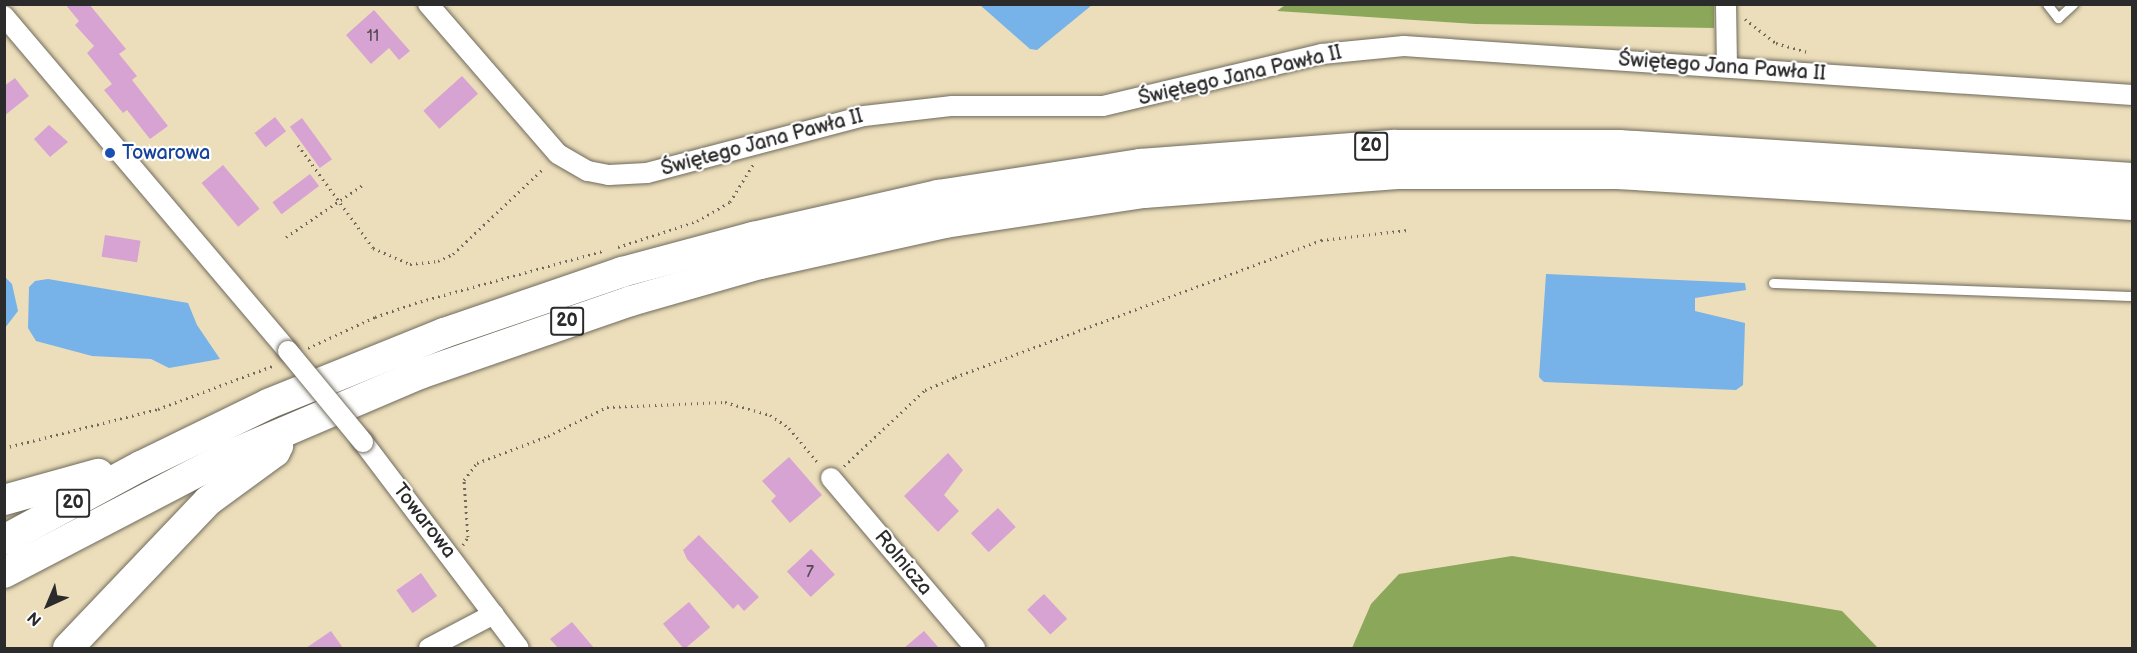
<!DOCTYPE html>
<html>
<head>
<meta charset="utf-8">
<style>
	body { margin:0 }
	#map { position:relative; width:2137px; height:653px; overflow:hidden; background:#ecdeba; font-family:"Balsamiq Sans",sans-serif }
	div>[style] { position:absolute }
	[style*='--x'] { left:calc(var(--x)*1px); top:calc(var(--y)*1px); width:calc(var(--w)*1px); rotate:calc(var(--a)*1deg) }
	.forest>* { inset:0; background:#8ba75a }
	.water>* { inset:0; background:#77b2e8 }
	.building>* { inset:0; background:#d7a3d2; transform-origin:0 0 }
	.path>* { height:3px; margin-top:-1.5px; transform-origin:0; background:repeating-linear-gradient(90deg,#6f6a5d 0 1.5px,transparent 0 6px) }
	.roads { filter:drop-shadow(0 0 2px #6f6a5d) drop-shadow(0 0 2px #6f6a5d) }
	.service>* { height:9px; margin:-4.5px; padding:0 4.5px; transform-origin:4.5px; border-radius:4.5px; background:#fff }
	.minor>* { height:20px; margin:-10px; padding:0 10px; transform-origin:10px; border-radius:10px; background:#fff }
	.primary>* { height:30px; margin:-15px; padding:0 15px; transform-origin:15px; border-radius:15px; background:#fff }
	.bridges { filter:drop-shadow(0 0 2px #6f6a5d) drop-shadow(0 0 2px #6f6a5d) }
	.minor-bridge>* { height:20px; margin:-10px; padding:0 10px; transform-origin:10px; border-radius:10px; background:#fff }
	.dots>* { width:16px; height:16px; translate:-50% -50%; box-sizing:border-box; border:3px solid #fff; border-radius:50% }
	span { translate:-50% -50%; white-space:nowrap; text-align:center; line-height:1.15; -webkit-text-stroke:4.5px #fff; paint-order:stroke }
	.number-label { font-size:16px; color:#564955 }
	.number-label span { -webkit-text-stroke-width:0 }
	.shield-label span { padding:2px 4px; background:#fff; border:2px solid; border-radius:4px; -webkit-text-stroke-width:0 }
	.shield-label { font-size:18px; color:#2b2b2b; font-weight:700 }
	.street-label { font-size:20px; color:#2b2b2b }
	.transit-label { font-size:20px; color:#164399 }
	.left { translate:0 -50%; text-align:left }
	.frame { position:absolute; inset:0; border:6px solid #2b2b2b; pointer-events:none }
	.north { position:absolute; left:18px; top:575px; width:60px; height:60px; -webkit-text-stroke:4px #fff; paint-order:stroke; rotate:224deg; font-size:16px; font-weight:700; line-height:24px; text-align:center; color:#2b2b2b }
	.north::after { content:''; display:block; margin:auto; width:21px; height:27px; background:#2b2b2b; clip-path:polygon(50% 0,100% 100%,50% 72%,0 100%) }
</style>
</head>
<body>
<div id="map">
	<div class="forest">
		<i style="clip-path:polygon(1285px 5px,1714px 5px,1714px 28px,1475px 24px,1277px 11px)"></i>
		<i style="clip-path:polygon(1512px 556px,1842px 611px,1878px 648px,1352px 648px,1371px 604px,1399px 574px)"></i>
	</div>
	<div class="water">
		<i style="clip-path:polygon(980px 5px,1092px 5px,1037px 50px,1030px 49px)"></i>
		<i style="clip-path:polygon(1546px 274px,1745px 283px,1746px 290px,1695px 298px,1695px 311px,1745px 323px,1743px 385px,1736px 390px,1544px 382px,1539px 377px)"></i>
		<i style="clip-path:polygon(5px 277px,12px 284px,18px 311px,5px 328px)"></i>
		<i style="clip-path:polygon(48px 279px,188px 303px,197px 325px,220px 359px,169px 368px,151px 359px,92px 356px,36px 341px,28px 328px,29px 287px,35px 281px)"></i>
	</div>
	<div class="building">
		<i style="clip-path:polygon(65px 4px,89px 4px,126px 49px,119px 54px,137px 76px,132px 80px,168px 126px,150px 139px,127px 110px,123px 113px,104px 90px,112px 84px,87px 53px,94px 46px,75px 25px,79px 21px)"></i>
		<i style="clip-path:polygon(374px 10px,410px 51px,399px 60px,389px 48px,371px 64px,346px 35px)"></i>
		<i style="left:462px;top:76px;width:24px;height:52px;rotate:48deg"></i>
		<i style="clip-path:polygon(15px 78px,29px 96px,4px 116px,4px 86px)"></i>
		<i style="left:275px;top:117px;width:18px;height:26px;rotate:52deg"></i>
		<i style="left:302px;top:118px;width:51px;height:15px;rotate:54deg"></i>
		<i style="clip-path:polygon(49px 125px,68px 142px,50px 157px,34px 139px)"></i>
		<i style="left:223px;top:165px;width:57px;height:28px;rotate:50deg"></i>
		<i style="left:310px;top:174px;width:15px;height:47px;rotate:53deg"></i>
		<i style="left:105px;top:235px;width:36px;height:22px;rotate:9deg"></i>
		<i style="clip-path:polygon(948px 453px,963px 470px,944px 495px,959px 511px,938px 532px,904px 496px)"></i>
		<i style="clip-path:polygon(789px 457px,822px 495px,790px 523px,771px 501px,776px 496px,762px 481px)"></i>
		<i style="left:998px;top:508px;width:26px;height:37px;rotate:47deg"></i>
		<i style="clip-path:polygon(699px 535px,759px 597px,744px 611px,738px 604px,733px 609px,687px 559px,683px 550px)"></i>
		<i style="left:811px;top:549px;width:35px;height:33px;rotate:47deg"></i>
		<i style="left:421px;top:573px;width:28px;height:30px;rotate:55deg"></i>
		<i style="left:1044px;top:594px;width:34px;height:23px;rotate:47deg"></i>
		<i style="left:689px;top:602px;width:33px;height:34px;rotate:50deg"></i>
		<i style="clip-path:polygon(572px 622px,594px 648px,558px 648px,550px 639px)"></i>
		<i style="clip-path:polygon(331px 631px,343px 648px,306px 648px)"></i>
		<i style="clip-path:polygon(924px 631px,939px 648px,904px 648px)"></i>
	</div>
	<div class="path">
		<i style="--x:1745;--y:19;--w:39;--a:38"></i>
		<i style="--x:1776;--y:43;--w:35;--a:16"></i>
		<i style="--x:298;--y:145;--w:127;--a:53.9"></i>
		<i style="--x:373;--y:248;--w:40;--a:23.4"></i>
		<i style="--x:410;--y:264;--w:28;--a:-6"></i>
		<i style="--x:438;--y:261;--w:17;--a:-25"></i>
		<i style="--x:453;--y:254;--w:125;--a:-43.4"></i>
		<i style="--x:286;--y:237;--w:94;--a:-34.2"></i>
		<i style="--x:618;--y:247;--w:83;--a:-18.2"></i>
		<i style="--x:697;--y:221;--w:38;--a:-30"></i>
		<i style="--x:730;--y:202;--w:46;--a:-58.4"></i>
		<i style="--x:308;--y:348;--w:74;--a:-24.8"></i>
		<i style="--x:375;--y:317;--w:42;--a:-19.3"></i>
		<i style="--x:415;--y:303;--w:195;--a:-15.5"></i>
		<i style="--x:4;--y:448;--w:159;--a:-14.2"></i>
		<i style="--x:158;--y:409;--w:125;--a:-20.6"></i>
		<i style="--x:844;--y:466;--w:111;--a:-43.2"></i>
		<i style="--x:925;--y:390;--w:33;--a:-23"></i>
		<i style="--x:955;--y:377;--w:391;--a:-20.5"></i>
		<i style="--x:1321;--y:240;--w:88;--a:-6.6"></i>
		<i style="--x:463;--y:545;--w:9;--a:-58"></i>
		<i style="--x:468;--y:537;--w:57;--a:-94"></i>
		<i style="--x:464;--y:480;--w:21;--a:-53"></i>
		<i style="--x:477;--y:463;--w:76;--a:-20.8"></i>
		<i style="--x:548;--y:436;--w:66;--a:-26.2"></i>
		<i style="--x:607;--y:407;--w:118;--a:-2.4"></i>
		<i style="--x:725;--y:402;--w:47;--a:16.1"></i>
		<i style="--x:770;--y:415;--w:23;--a:34"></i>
		<i style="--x:789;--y:428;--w:47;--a:50.2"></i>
	</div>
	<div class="roads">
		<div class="service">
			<i style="--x:2047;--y:4;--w:18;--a:52"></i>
			<i style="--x:2058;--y:18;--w:21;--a:-43"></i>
			<i style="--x:1773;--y:283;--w:359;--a:2.1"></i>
		</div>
		<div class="minor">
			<i style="--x:428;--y:4;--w:198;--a:49.1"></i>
			<i style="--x:558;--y:154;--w:34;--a:30"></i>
			<i style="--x:588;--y:171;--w:21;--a:11"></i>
			<i style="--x:609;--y:175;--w:38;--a:-3"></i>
			<i style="--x:647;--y:173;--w:224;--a:-14.7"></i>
			<i style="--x:864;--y:116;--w:89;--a:-6.5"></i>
			<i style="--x:952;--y:106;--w:151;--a:0"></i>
			<i style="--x:1103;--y:106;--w:225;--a:-13.4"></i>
			<i style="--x:1322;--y:54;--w:82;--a:-5.6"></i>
			<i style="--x:1404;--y:46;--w:730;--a:3.85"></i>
			<i style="--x:1726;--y:4;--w:63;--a:89.1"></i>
			<i style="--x:4;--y:16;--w:439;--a:49.7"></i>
			<i style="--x:363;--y:442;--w:258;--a:52.9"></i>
			<i style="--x:831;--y:478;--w:223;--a:49.7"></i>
			<i style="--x:429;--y:648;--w:73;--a:-27.6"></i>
		</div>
		<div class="primary">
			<i style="--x:4;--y:500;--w:98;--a:-15.5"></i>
			<i style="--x:4;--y:540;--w:156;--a:-28.4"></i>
			<i style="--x:141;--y:466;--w:141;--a:-26"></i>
			<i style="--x:268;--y:404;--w:190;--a:-22"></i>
			<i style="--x:444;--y:333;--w:188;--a:-18.9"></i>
			<i style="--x:622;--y:272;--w:136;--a:-15"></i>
			<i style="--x:753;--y:237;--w:190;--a:-12.8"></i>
			<i style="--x:938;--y:195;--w:204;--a:-8.7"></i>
			<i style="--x:1140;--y:164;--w:256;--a:-4.3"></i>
			<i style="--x:1395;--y:145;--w:224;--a:0"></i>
			<i style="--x:1619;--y:145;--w:514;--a:3.68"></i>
			<i style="--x:4;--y:573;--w:255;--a:-27.6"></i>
			<i style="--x:230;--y:455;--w:207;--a:-23.1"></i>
			<i style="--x:420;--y:374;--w:223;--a:-19.1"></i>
			<i style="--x:631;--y:301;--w:134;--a:-16"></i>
			<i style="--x:760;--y:264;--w:189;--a:-12.5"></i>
			<i style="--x:945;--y:223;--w:201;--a:-8.6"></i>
			<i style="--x:1144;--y:193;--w:254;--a:-4.3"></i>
			<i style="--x:1397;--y:174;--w:220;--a:0"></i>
			<i style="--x:1617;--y:174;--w:516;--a:3.44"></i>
			<i style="--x:68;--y:648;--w:203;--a:-46.4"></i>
			<i style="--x:208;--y:501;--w:83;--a:-36.2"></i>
			<i style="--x:275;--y:452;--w:7;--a:-63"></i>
		</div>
	</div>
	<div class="bridges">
		<div class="minor-bridge">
			<i style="--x:288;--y:351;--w:118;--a:50.5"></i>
		</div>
	</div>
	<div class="dots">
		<i style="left:110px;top:153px;background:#1a4fb4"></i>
	</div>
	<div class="number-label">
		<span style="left:373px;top:37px">11</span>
		<span style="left:810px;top:573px">7</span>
	</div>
	<div class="shield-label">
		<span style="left:1371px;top:146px">20</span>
		<span style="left:567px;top:321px">20</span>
		<span style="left:73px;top:503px">20</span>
	</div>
	<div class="street-label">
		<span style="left:1722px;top:67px;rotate:4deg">Świętego Jana Pawła II</span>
		<span style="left:1240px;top:76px;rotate:-13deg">Świętego Jana Pawła II</span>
		<span style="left:762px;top:143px;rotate:-15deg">Świętego Jana Pawła II</span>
		<span style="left:424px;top:521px;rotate:52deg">Towarowa</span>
		<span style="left:903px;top:563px;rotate:50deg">Rolnicza</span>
	</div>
	<div class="transit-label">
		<span class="left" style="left:122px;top:153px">Towarowa</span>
	</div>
	<div class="frame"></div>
	<div class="north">N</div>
</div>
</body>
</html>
